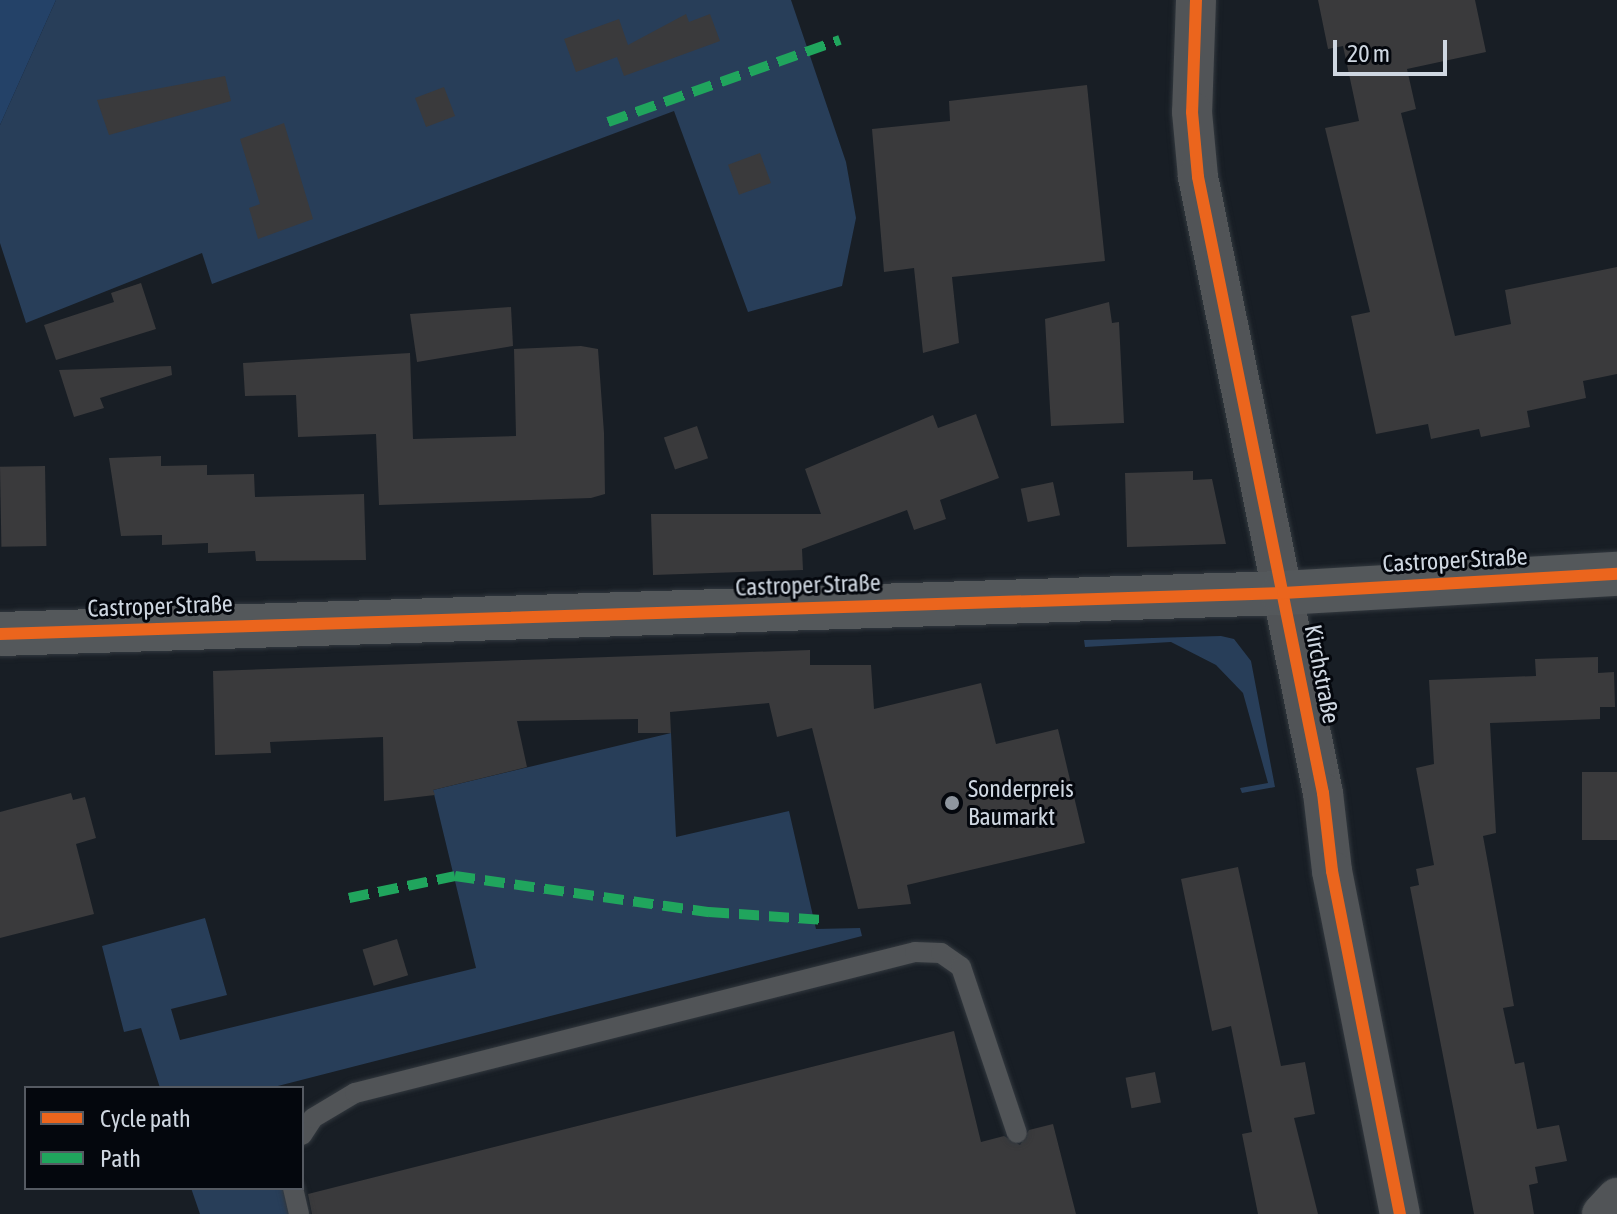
<!DOCTYPE html>
<html>
<head>
<meta charset="utf-8">
<style>
	body { margin:0 }
	#map { position:relative; width:1617px; height:1214px; overflow:hidden; background:#181e25; font-family:"Asap Condensed",sans-serif }
	div>[style] { position:absolute }
	[style*='--x'] { left:calc(var(--x)*1px); top:calc(var(--y)*1px); width:calc(var(--w)*1px); rotate:calc(var(--a)*1deg) }
	.green>* { inset:0; background:#283e59 }
	.forest>* { inset:0; background:#244268 }
	.building>* { inset:0; background:#3a3a3c; transform-origin:0 0 }
	.roads { filter:drop-shadow(0 0 2px #32383e) drop-shadow(0 0 2px #32383e) }
	.lane>* { height:20px; margin:-10px; padding:0 10px; transform-origin:10px; border-radius:10px; background:#515457 }
	.street>* { height:40px; margin:-20px; padding:0 20px; transform-origin:20px; border-radius:20px; background:#515457 }
	.secondary>* { height:44px; margin:-22px; padding:0 22px; transform-origin:22px; border-radius:22px; background:#54585b }
	.quiet>* { height:10px; margin-top:-5px; transform-origin:0; background:repeating-linear-gradient(90deg,#20a55d 0 20px,transparent 0 30px) }
	.cycleway>* { height:12px; margin:-6px; padding:0 6px; transform-origin:6px; border-radius:6px; background:#eb651d }
	.dots>* { width:22px; height:22px; translate:-50% -50%; box-sizing:border-box; border:4px solid #04070d; border-radius:50% }
	span { translate:-50% -50%; white-space:nowrap; text-align:center; line-height:1.15; -webkit-text-stroke:6px #04070d; paint-order:stroke }
	.street-label { font-size:24px; color:#cfd7e1 }
	.poi-label { font-size:24px; color:#cfd7e1 }
	.left { translate:0 -50%; text-align:left }
	.legend { position:absolute; left:24px; top:1086px; width:280px; height:104px; box-sizing:border-box; background:#04070d; border:2px solid #555a62; margin:0; padding:10px 14px; list-style:none; font-size:24px; color:#cfd7e1 }
	.legend li { display:flex; align-items:center; gap:16px; height:40px }
	.legend b { width:40px; border:2px solid #555a62 }
	.scale { position:absolute; left:1333px; top:40px; width:114px; height:36px; box-sizing:border-box; border:4px solid #cfd7e1; border-top:0; padding-left:10px; font-size:24px; line-height:28px; white-space:nowrap; color:#cfd7e1; -webkit-text-stroke:6px #04070d; paint-order:stroke }
</style>
</head>
<body>
<div id="map">
	<div class="green">
		<i style="clip-path:polygon(56px 0,791px 0,846px 162px,856px 218px,842px 286px,748px 312px,674px 111px,212px 284px,202px 253px,26px 323px,0 243px,0 125px)"></i>
		<i style="clip-path:polygon(1221px 636px,1234px 639px,1251px 661px,1275px 787px,1242px 793px,1240px 788px,1268px 783px,1243px 693px,1216px 665px,1171px 642px,1085px 647px,1084px 640px)"></i>
		<i style="clip-path:polygon(671px 733px,676px 837px,789px 811px,816px 929px,860px 928px,862px 936px,270px 1088px,160px 1088px,141px 1028px,124px 1032px,102px 946px,205px 918px,227px 995px,171px 1009px,180px 1040px,476px 968px,433px 790px)"></i>
		<i style="clip-path:polygon(191px 1188px,284px 1188px,291px 1214px,200px 1214px)"></i>
	</div>
	<div class="forest">
		<i style="clip-path:polygon(0 0,56px 0,0 125px)"></i>
	</div>
	<div class="building">
		<i style="clip-path:polygon(1318px 0,1475px 0,1486px 52px,1407px 69px,1416px 109px,1401px 113px,1455px 336px,1511px 324px,1505px 290px,1617px 267px,1617px 374px,1583px 381px,1586px 398px,1527px 411px,1530px 427px,1481px 437px,1479px 429px,1431px 439px,1428px 424px,1376px 434px,1351px 316px,1370px 312px,1325px 128px,1359px 121px,1343px 46px,1328px 49px)"></i>
		<i style="clip-path:polygon(686px 14px,689px 22px,710px 14px,720px 41px,624px 76px,617px 57px,576px 72px,564px 39px,619px 19px,628px 45px)"></i>
		<i style="clip-path:polygon(225px 76px,231px 101px,109px 135px,97px 100px)"></i>
		<i style="clip-path:polygon(1087px 85px,1105px 261px,952px 277px,959px 343px,923px 353px,914px 268px,884px 272px,872px 129px,950px 121px,949px 101px)"></i>
		<i style="left:444px;top:87px;width:31px;height:31px;rotate:69deg"></i>
		<i style="clip-path:polygon(284px 123px,313px 219px,258px 239px,249px 208px,260px 204px,240px 139px)"></i>
		<i style="left:760px;top:153px;width:32px;height:34px;rotate:70deg"></i>
		<i style="clip-path:polygon(141px 283px,156px 329px,56px 360px,44px 325px,114px 302px,111px 293px)"></i>
		<i style="clip-path:polygon(1109px 302px,1112px 323px,1119px 322px,1124px 423px,1051px 426px,1045px 319px)"></i>
		<i style="clip-path:polygon(511px 307px,513px 346px,417px 362px,410px 314px)"></i>
		<i style="clip-path:polygon(581px 346px,598px 349px,604px 433px,605px 494px,591px 498px,379px 505px,376px 434px,298px 437px,296px 395px,245px 396px,243px 363px,410px 353px,413px 439px,516px 436px,514px 349px)"></i>
		<i style="clip-path:polygon(171px 366px,172px 375px,100px 398px,104px 408px,74px 417px,59px 370px)"></i>
		<i style="clip-path:polygon(976px 414px,999px 478px,940px 500px,946px 519px,914px 530px,907px 510px,802px 549px,803px 570px,653px 575px,651px 514px,821px 514px,805px 469px,933px 415px,938px 428px)"></i>
		<i style="left:697px;top:426px;width:34px;height:35px;rotate:71deg"></i>
		<i style="clip-path:polygon(161px 456px,161px 466px,207px 465px,207px 475px,254px 474px,255px 497px,364px 494px,366px 560px,256px 561px,255px 551px,208px 553px,208px 543px,162px 545px,162px 535px,121px 536px,109px 458px)"></i>
		<i style="left:45px;top:466px;width:80px;height:45px;rotate:89deg"></i>
		<i style="clip-path:polygon(1193px 471px,1193px 480px,1212px 479px,1226px 544px,1127px 547px,1125px 473px)"></i>
		<i style="left:1053px;top:482px;width:34px;height:33px;rotate:78deg"></i>
		<i style="clip-path:polygon(810px 650px,810px 665px,871px 665px,874px 709px,981px 683px,996px 744px,1058px 729px,1085px 843px,907px 885px,911px 904px,858px 909px,812px 728px,777px 737px,769px 703px,670px 712px,671px 733px,638px 733px,638px 719px,517px 721px,527px 767px,433px 790px,435px 795px,384px 801px,383px 737px,270px 742px,271px 753px,215px 755px,213px 671px)"></i>
		<i style="clip-path:polygon(1598px 657px,1598px 673px,1614px 672px,1615px 707px,1600px 707px,1600px 719px,1490px 723px,1496px 833px,1483px 836px,1514px 1006px,1503px 1008px,1515px 1064px,1524px 1062px,1537px 1129px,1559px 1125px,1567px 1161px,1535px 1167px,1538px 1183px,1529px 1185px,1534px 1214px,1474px 1214px,1410px 887px,1419px 885px,1416px 869px,1434px 865px,1416px 768px,1434px 764px,1429px 680px,1536px 676px,1535px 659px)"></i>
		<i style="left:1617px;top:772px;width:68px;height:35px;rotate:90deg"></i>
		<i style="clip-path:polygon(71px 793px,73px 800px,85px 797px,96px 838px,76px 844px,94px 914px,0 938px,0 812px)"></i>
		<i style="clip-path:polygon(1238px 867px,1281px 1066px,1305px 1062px,1315px 1114px,1294px 1118px,1318px 1214px,1258px 1214px,1242px 1134px,1252px 1132px,1231px 1026px,1212px 1031px,1181px 879px)"></i>
		<i style="left:397px;top:939px;width:38px;height:36px;rotate:73deg"></i>
		<i style="clip-path:polygon(954px 1031px,981px 1142px,1004px 1136px,1020px 1145px,1029px 1130px,1053px 1124px,1076px 1214px,312px 1214px,308px 1194px)"></i>
		<i style="left:1155px;top:1072px;width:31px;height:30px;rotate:79deg"></i>
	</div>
	<div class="roads">
		<div class="lane">
			<i style="--x:302;--y:1135;--w:20;--a:-57"></i>
			<i style="--x:313;--y:1118;--w:49;--a:-30.8"></i>
			<i style="--x:355;--y:1093;--w:577;--a:-14.13"></i>
			<i style="--x:915;--y:952;--w:26;--a:2"></i>
			<i style="--x:941;--y:953;--w:24;--a:35"></i>
			<i style="--x:961;--y:967;--w:175;--a:71.4"></i>
			<i style="--x:293;--y:1188;--w:27;--a:77"></i>
		</div>
		<div class="street">
			<i style="--x:1196;--y:0;--w:112;--a:92"></i>
			<i style="--x:1192;--y:112;--w:65;--a:84.7"></i>
			<i style="--x:1198;--y:177;--w:629;--a:78.53"></i>
			<i style="--x:1323;--y:793;--w:79;--a:83.4"></i>
			<i style="--x:1332;--y:871;--w:350;--a:78.8"></i>
			<i style="--x:1602;--y:1214;--w:22;--a:-47"></i>
		</div>
		<div class="secondary">
			<i style="--x:0;--y:634;--w:1284;--a:-1.83"></i>
			<i style="--x:1283;--y:593;--w:335;--a:-3.3"></i>
		</div>
	</div>
	<div class="quiet">
		<i style="--x:608;--y:122;--w:246;--a:-19.5"></i>
		<i style="--x:349;--y:898;--w:108;--a:-11.7"></i>
		<i style="--x:455;--y:876;--w:257;--a:8.1"></i>
		<i style="--x:709;--y:912;--w:113;--a:4"></i>
	</div>
	<div class="cycleway">
		<i style="--x:1196;--y:0;--w:112;--a:92"></i>
		<i style="--x:1192;--y:112;--w:65;--a:84.7"></i>
		<i style="--x:1198;--y:177;--w:629;--a:78.53"></i>
		<i style="--x:1323;--y:793;--w:79;--a:83.4"></i>
		<i style="--x:1332;--y:871;--w:350;--a:78.8"></i>
		<i style="--x:0;--y:634;--w:1284;--a:-1.83"></i>
		<i style="--x:1283;--y:593;--w:335;--a:-3.3"></i>
	</div>
	<div class="dots">
		<i style="left:952px;top:803px;background:#8f969f"></i>
	</div>
	<div class="street-label">
		<span style="left:1455px;top:560px;rotate:-3deg">Castroper Straße</span>
		<span style="left:808px;top:585px;rotate:-2deg">Castroper Straße</span>
		<span style="left:160px;top:606px;rotate:-2deg">Castroper Straße</span>
		<span style="left:1322px;top:674px;rotate:79deg">Kirchstraße</span>
	</div>
	<div class="poi-label">
		<span class="left" style="left:968px;top:803px">Sonderpreis<br>Baumarkt</span>
	</div>
	<ul class="legend">
	<li><b style="height:10px;background:#eb651d"></b>Cycle path</li>
	<li><b style="height:10px;background:#20a55d"></b>Path</li>
	</ul>
	<div class="scale">20 m</div>
</div>
</body>
</html>
